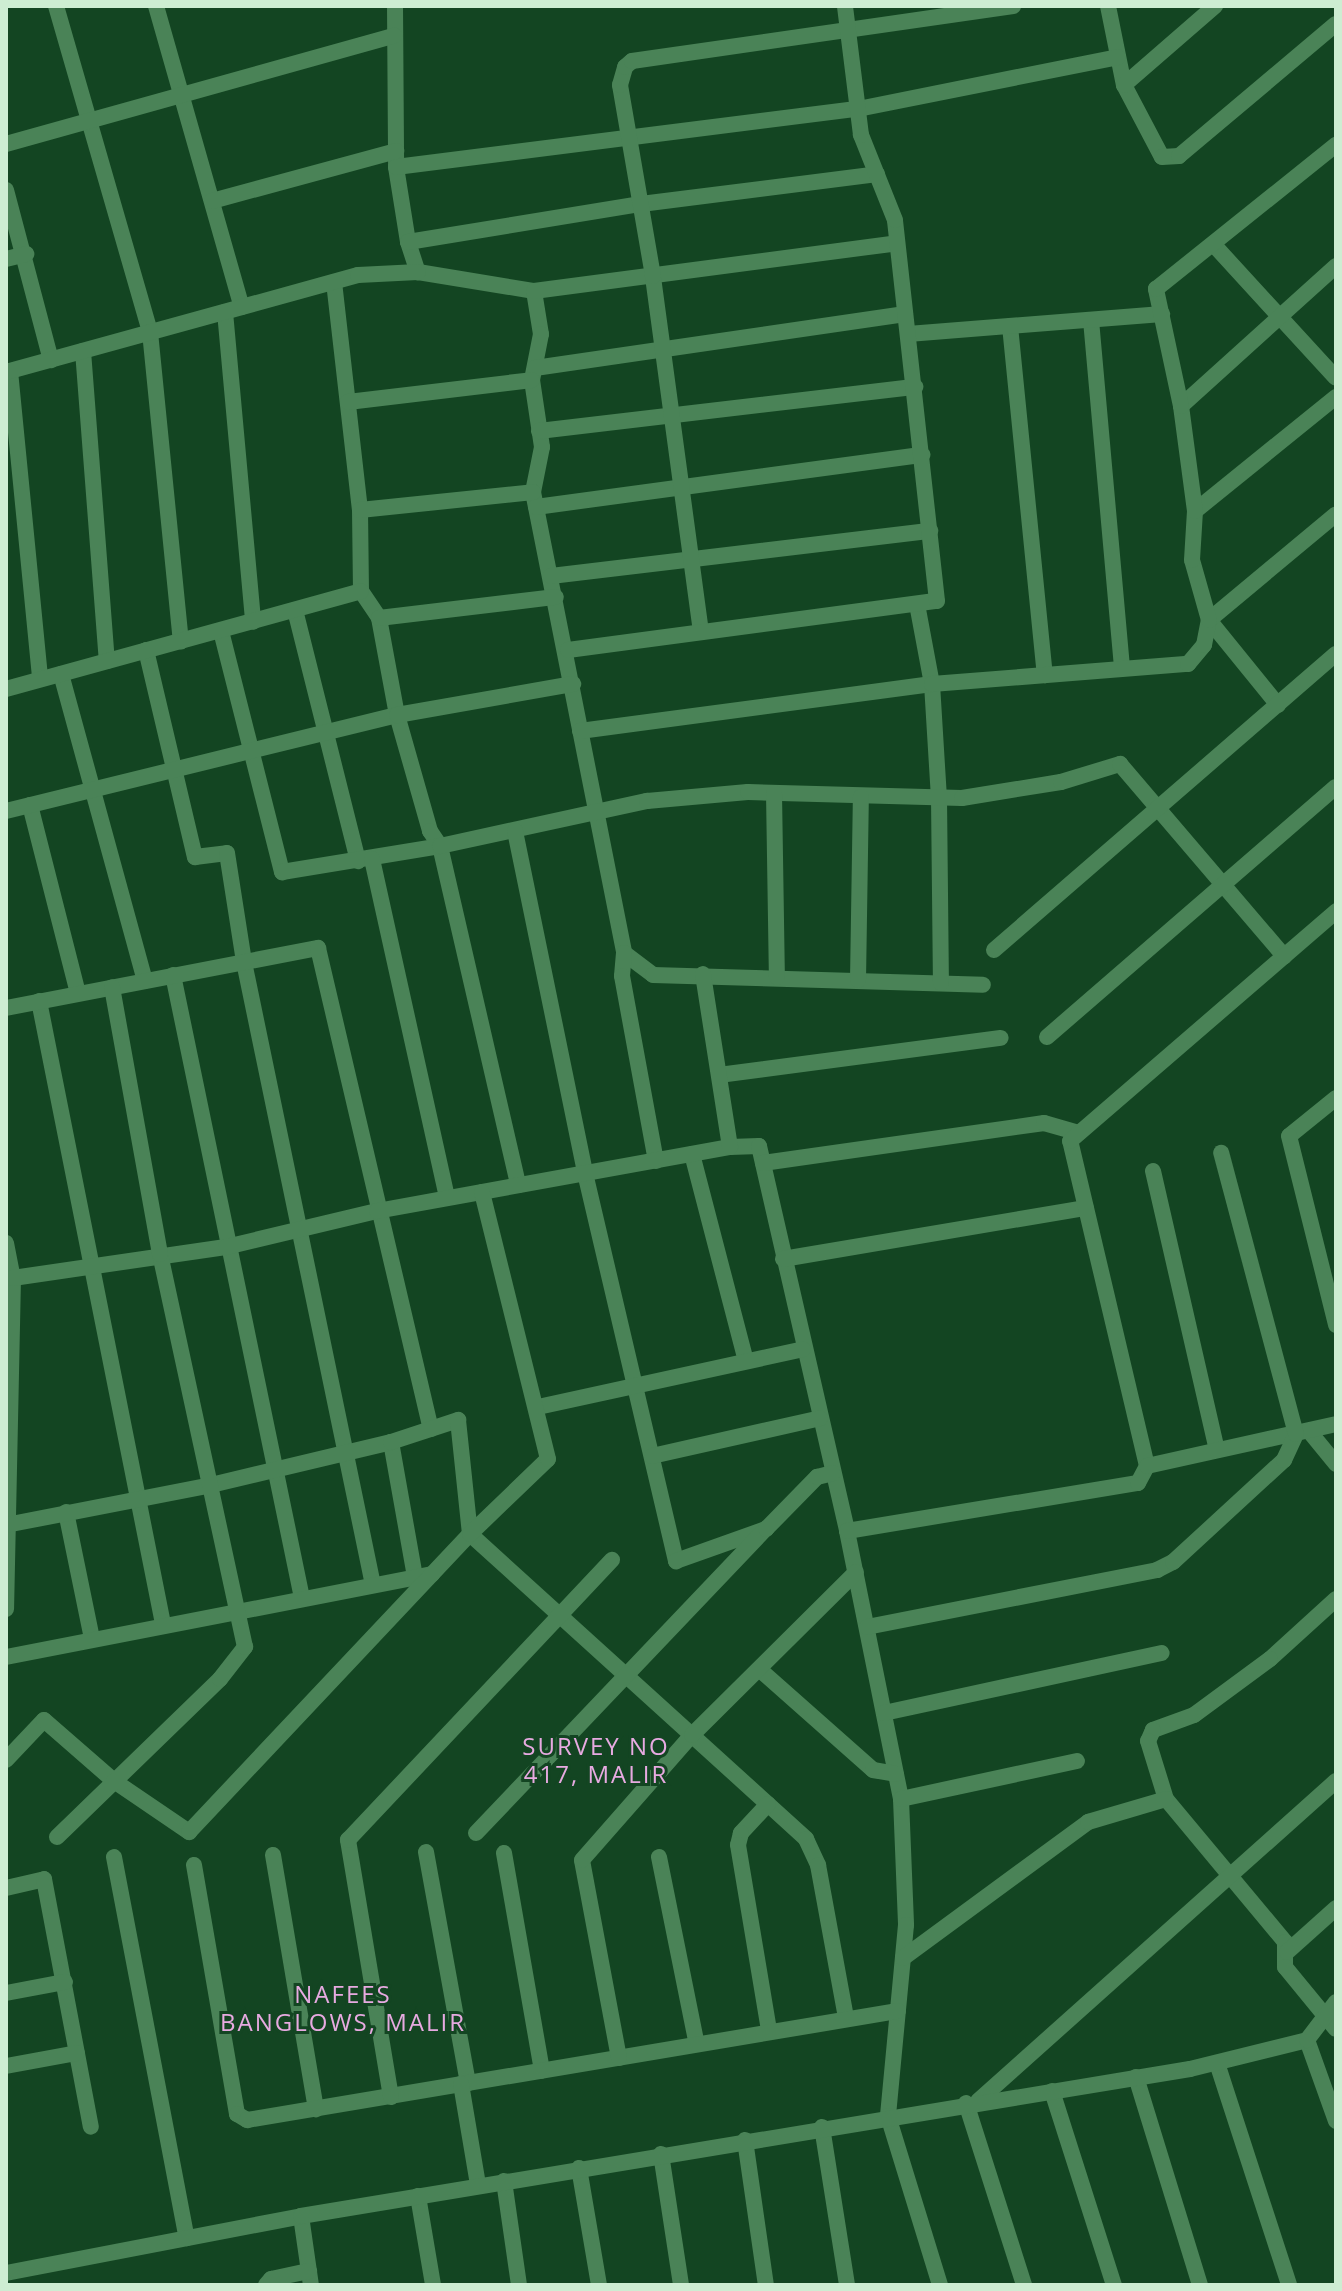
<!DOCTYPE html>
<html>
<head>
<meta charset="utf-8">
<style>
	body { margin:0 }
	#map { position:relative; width:1342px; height:2291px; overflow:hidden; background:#134522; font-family:"Open Sans",sans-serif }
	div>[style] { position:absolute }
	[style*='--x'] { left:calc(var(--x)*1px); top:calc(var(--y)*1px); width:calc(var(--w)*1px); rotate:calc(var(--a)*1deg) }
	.minor>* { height:16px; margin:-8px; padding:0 8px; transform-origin:8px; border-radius:8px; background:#4a8357 }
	span { translate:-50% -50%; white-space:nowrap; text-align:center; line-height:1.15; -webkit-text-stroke:6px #134522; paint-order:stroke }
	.neighbourhood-label { font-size:24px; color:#e7aae1; letter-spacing:2px }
	.frame { position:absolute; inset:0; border:8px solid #cdedd2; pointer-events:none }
</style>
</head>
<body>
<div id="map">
	<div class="minor">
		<i style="--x:56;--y:6;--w:339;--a:73.9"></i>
		<i style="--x:150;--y:332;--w:311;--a:84.3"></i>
		<i style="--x:156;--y:6;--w:313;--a:74.1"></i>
		<i style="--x:395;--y:6;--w:161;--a:89.6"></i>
		<i style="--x:396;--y:167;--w:76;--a:80.9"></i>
		<i style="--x:408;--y:242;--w:32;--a:72"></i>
		<i style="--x:418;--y:272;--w:118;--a:9.3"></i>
		<i style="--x:534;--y:291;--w:44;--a:80.8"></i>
		<i style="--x:541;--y:334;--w:47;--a:101.1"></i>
		<i style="--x:532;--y:380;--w:68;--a:81.5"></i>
		<i style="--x:542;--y:447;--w:46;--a:101.3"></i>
		<i style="--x:533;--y:492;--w:470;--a:78.8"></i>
		<i style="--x:624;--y:953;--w:36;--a:37"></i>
		<i style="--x:653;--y:975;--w:330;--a:1.7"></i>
		<i style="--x:1108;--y:6;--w:81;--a:78.6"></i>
		<i style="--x:1124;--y:85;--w:81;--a:62.2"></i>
		<i style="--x:1162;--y:157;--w:17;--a:-3"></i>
		<i style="--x:1179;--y:156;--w:205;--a:-40.1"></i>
		<i style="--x:1124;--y:85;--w:121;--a:-41"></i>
		<i style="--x:6;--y:144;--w:403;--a:-15.6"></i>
		<i style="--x:396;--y:167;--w:466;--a:-7.2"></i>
		<i style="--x:858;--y:109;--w:265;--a:-11.3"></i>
		<i style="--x:6;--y:190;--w:176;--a:75.2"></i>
		<i style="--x:212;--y:201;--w:191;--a:-15.2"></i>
		<i style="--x:408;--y:242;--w:236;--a:-9.3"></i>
		<i style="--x:641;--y:204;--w:238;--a:-7.2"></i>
		<i style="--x:1214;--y:245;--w:180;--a:47.5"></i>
		<i style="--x:6;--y:259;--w:21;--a:-14"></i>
		<i style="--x:334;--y:282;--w:229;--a:83.5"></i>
		<i style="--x:360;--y:510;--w:81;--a:89.3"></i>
		<i style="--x:361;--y:591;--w:32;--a:56"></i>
		<i style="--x:379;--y:618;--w:99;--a:79.5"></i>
		<i style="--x:397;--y:715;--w:121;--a:74.1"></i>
		<i style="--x:430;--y:831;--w:18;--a:56"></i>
		<i style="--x:440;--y:846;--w:348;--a:77"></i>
		<i style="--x:534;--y:291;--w:366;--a:-7.5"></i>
		<i style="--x:225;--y:312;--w:311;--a:84.8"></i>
		<i style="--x:1091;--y:320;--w:350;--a:84.9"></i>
		<i style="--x:1010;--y:326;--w:351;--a:84.3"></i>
		<i style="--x:908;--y:334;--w:255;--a:-4.5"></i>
		<i style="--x:83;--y:351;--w:311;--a:85.6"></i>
		<i style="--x:535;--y:368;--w:374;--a:-8.3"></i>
		<i style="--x:10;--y:371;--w:309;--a:84.4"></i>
		<i style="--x:6;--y:372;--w:365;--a:-15.4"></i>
		<i style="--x:358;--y:275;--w:60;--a:-2.9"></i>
		<i style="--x:348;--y:402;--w:185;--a:-6.8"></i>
		<i style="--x:1181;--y:406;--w:209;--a:-42.1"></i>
		<i style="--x:539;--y:431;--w:379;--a:-6.7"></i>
		<i style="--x:536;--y:507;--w:390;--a:-7.7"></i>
		<i style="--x:360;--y:510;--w:174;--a:-5.9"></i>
		<i style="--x:1195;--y:511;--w:181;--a:-39"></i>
		<i style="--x:551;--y:576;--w:382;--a:-6.8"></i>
		<i style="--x:917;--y:604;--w:81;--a:79.4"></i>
		<i style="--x:932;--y:684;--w:114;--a:86.5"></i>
		<i style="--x:939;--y:798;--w:185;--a:89.4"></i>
		<i style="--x:295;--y:610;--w:259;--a:75.9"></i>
		<i style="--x:379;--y:618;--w:178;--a:-6.8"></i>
		<i style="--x:221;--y:631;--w:249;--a:75.8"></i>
		<i style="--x:282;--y:872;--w:160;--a:-9.3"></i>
		<i style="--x:440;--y:846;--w:212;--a:-12.3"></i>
		<i style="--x:647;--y:801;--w:101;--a:-5.1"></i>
		<i style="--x:748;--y:792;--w:214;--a:1.6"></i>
		<i style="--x:962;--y:798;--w:100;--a:-9.2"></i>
		<i style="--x:1061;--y:782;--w:62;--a:-17"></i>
		<i style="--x:1120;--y:764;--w:253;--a:49.5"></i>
		<i style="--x:701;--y:632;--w:359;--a:-97.7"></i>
		<i style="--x:653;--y:276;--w:194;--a:-99.8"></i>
		<i style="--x:620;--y:85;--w:19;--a:-74"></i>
		<i style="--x:625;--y:67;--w:9;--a:-41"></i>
		<i style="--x:632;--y:61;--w:385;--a:-8.2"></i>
		<i style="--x:146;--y:650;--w:213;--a:76.7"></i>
		<i style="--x:195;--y:857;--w:32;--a:-7"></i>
		<i style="--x:227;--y:853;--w:110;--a:81.1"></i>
		<i style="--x:244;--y:962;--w:636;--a:78.3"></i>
		<i style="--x:568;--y:650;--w:372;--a:-7.6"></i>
		<i style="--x:937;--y:601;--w:383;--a:-96.3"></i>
		<i style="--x:895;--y:220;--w:92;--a:-111.8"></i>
		<i style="--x:861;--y:135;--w:130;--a:-97.1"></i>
		<i style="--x:61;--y:674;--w:318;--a:74.7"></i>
		<i style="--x:6;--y:689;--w:368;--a:-15.4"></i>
		<i style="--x:1278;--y:705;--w:109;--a:-129.1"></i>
		<i style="--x:1209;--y:620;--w:165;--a:-39.8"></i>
		<i style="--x:580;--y:731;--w:355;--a:-7.6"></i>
		<i style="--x:932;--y:684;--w:257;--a:-4.5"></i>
		<i style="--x:1188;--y:664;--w:25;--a:-50"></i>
		<i style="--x:1204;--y:645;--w:25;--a:-79"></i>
		<i style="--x:1209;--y:620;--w:62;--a:-105.8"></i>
		<i style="--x:1192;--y:560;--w:49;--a:-86.5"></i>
		<i style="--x:1195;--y:511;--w:106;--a:-97.6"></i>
		<i style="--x:1181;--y:406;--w:120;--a:-102.1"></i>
		<i style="--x:1156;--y:289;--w:231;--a:-38.7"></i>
		<i style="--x:774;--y:793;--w:184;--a:89.1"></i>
		<i style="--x:30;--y:805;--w:194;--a:75.7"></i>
		<i style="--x:6;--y:811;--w:403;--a:-13.8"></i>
		<i style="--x:397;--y:715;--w:179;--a:-10"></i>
		<i style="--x:515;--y:831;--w:349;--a:78.4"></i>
		<i style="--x:585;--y:1173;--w:399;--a:76.8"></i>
		<i style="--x:676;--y:1561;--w:96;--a:-19.6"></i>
		<i style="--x:372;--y:859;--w:347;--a:77.5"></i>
		<i style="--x:994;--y:950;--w:452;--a:-40.9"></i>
		<i style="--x:624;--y:953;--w:23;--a:95"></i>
		<i style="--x:622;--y:976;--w:188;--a:79.6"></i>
		<i style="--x:173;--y:975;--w:636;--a:78.3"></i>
		<i style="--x:858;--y:980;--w:183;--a:-89.1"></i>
		<i style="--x:39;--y:1001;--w:635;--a:78.74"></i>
		<i style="--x:6;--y:1008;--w:318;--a:-10.9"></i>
		<i style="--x:318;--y:948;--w:494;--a:76.8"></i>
		<i style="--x:1047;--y:1037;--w:382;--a:-40.9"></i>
		<i style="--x:719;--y:1075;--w:284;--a:-7.5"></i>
		<i style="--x:1336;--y:1098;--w:60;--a:141"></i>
		<i style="--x:1289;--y:1136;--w:195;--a:76"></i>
		<i style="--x:730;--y:1147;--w:29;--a:-2"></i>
		<i style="--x:759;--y:1146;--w:395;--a:77.1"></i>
		<i style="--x:847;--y:1531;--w:273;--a:78.6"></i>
		<i style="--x:901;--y:1799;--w:126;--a:87.7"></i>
		<i style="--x:906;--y:1925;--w:192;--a:95.4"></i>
		<i style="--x:888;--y:2116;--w:177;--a:72.9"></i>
		<i style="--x:692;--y:1154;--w:214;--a:75.4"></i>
		<i style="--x:763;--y:1163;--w:284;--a:-8.1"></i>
		<i style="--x:1044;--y:1123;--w:36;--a:16"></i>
		<i style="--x:1153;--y:1171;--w:286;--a:77.1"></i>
		<i style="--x:6;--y:1243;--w:36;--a:79"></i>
		<i style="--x:13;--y:1278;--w:331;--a:91.2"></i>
		<i style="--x:783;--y:1259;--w:307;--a:-9.6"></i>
		<i style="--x:13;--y:1278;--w:215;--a:-8.3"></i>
		<i style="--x:226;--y:1247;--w:155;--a:-13.4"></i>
		<i style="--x:377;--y:1211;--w:359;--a:-10.3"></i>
		<i style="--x:730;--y:1147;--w:175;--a:-98.9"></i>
		<i style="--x:538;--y:1407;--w:271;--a:-12.3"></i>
		<i style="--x:1309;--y:1431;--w:43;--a:50.7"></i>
		<i style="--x:391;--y:1442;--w:137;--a:79.9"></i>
		<i style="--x:652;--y:1456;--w:172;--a:-12.7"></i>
		<i style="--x:1147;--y:1466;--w:334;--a:-103.3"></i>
		<i style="--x:1070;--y:1141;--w:352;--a:-40.8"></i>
		<i style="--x:66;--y:1512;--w:130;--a:78.4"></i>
		<i style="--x:6;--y:1525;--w:209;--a:-11"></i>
		<i style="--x:211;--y:1485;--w:185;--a:-13.4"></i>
		<i style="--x:391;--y:1442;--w:71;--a:-18.2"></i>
		<i style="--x:458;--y:1420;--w:115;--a:84"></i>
		<i style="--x:470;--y:1534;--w:454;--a:42.2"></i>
		<i style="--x:806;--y:1839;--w:29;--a:65"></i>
		<i style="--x:818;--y:1865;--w:155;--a:79.6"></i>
		<i style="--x:847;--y:1531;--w:295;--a:-9.4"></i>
		<i style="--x:1138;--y:1483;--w:19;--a:-62"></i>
		<i style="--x:1147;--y:1466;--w:194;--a:-12.5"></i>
		<i style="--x:1336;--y:1599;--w:89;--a:137.7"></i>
		<i style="--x:1270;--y:1659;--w:94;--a:143.6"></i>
		<i style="--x:1194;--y:1715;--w:44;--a:159.9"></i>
		<i style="--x:1153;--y:1730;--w:12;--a:114"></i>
		<i style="--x:1148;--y:1741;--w:61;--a:72.8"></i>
		<i style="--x:1166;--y:1799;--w:186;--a:50.2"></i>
		<i style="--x:1285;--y:1942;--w:25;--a:90"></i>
		<i style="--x:1285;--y:1967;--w:80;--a:50.6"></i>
		<i style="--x:867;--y:1627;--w:296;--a:-11.1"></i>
		<i style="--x:1157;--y:1570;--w:18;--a:-27"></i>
		<i style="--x:1173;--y:1562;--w:151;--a:-42.6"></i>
		<i style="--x:1284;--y:1460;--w:29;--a:-65"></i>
		<i style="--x:1296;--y:1434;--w:291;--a:-104.9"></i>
		<i style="--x:6;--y:1657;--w:434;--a:-11"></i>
		<i style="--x:759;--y:1669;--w:152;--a:41.5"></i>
		<i style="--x:873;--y:1770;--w:23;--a:10"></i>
		<i style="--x:884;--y:1713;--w:284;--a:-12.2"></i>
		<i style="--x:6;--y:1760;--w:55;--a:-46.5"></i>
		<i style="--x:44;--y:1720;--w:93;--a:41.1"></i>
		<i style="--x:114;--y:1781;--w:91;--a:34.2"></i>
		<i style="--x:189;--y:1832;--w:410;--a:-46.7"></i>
		<i style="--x:470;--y:1534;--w:108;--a:-43.9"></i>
		<i style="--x:548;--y:1459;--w:275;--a:-103.9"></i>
		<i style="--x:901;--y:1799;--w:180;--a:-12.2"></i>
		<i style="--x:768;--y:1804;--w:40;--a:133"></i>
		<i style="--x:741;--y:1833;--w:12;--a:104"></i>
		<i style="--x:738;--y:1845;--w:188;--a:80.5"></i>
		<i style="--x:476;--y:1833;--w:420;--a:-46.4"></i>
		<i style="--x:766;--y:1529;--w:73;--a:-45.6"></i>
		<i style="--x:817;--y:1477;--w:16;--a:-14"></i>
		<i style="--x:57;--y:1837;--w:227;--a:-44.1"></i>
		<i style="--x:220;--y:1679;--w:41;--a:-52"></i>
		<i style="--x:245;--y:1647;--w:402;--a:-102.2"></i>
		<i style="--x:160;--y:1254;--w:271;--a:-100.2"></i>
		<i style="--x:426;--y:1852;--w:235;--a:79.7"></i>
		<i style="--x:504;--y:1853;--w:221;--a:80.1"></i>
		<i style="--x:273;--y:1855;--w:258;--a:80.4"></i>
		<i style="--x:114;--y:1857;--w:388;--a:79.2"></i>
		<i style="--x:659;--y:1857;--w:188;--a:78.6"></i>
		<i style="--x:194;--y:1865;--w:253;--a:80.2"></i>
		<i style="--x:237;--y:2114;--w:12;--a:31"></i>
		<i style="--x:247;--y:2120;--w:660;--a:-9.51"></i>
		<i style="--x:6;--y:1888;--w:39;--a:-13"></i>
		<i style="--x:44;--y:1879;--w:252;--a:79.3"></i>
		<i style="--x:1287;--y:1952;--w:66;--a:-41.9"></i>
		<i style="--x:903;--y:1958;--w:230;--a:-36.3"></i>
		<i style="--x:1088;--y:1822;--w:81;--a:-16.4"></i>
		<i style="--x:6;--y:1993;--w:60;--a:-10.6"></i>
		<i style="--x:1307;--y:2040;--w:86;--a:70.3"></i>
		<i style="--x:619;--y:2058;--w:201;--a:-100.6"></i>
		<i style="--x:582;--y:1860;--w:167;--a:-48.7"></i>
		<i style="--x:692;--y:1735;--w:231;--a:-44.8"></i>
		<i style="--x:1217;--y:2063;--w:233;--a:72"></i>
		<i style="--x:6;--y:2066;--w:72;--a:-10.4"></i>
		<i style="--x:1136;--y:2077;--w:218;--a:72.9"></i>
		<i style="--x:461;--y:2084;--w:102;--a:80.4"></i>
		<i style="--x:1052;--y:2091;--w:204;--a:72.3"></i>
		<i style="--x:391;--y:2097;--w:261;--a:-99.5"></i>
		<i style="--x:348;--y:1840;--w:385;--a:-46.7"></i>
		<i style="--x:978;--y:2101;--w:480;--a:-41.8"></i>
		<i style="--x:966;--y:2103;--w:191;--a:72.3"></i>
		<i style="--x:822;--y:2127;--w:160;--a:81"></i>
		<i style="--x:745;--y:2140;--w:147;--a:81.8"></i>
		<i style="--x:661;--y:2154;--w:133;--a:81.3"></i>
		<i style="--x:579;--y:2168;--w:119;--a:80.3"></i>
		<i style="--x:504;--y:2181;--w:105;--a:81.8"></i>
		<i style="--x:418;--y:2196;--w:90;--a:80.4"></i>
		<i style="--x:301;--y:2216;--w:70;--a:81.8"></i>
		<i style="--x:6;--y:2273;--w:300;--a:-10.9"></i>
		<i style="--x:301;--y:2216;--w:901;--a:-9.39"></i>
		<i style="--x:1190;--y:2069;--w:121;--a:-13.9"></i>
		<i style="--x:1307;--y:2040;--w:48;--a:-52.7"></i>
		<i style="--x:266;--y:2285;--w:8;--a:-50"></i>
		<i style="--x:271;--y:2279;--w:39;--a:-12"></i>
	</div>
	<div class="neighbourhood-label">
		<span style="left:596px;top:1760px">SURVEY NO<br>417, MALIR</span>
		<span style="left:343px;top:2008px">NAFEES<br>BANGLOWS, MALIR</span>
	</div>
	<div class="frame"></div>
</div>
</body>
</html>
